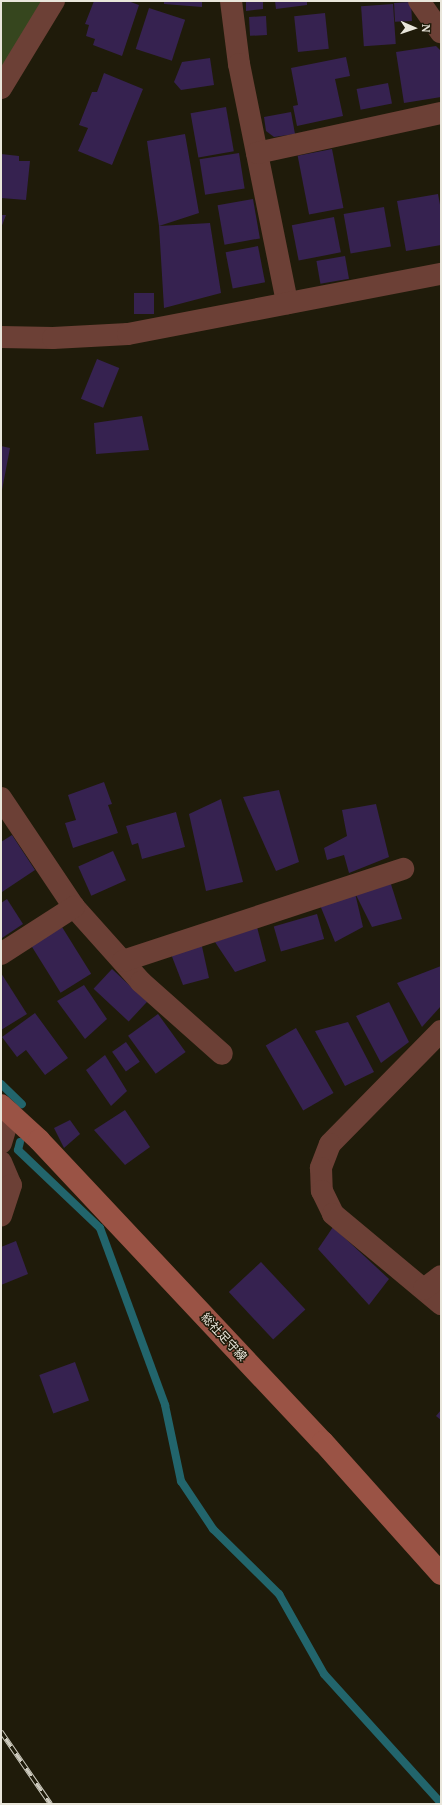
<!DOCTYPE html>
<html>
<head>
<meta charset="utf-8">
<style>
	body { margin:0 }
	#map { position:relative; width:442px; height:1805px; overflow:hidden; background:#1f1b0a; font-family:"PT Serif","Noto Sans JP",serif }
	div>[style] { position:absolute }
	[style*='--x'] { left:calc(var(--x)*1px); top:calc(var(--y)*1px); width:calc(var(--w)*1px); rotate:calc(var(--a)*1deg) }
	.green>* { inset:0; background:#36461e }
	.stream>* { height:8px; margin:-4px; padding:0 4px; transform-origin:4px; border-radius:4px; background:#22656c }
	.building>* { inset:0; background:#362250; transform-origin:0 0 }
	.street>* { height:22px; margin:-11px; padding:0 11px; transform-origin:11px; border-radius:11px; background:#6c4036 }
	.secondary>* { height:22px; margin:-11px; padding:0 11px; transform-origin:11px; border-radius:11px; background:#9a5345 }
	.rail>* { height:4.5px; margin-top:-2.25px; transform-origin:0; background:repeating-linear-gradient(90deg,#1f1b0a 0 9px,#cecbbf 0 18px); box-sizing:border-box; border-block:1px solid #cecbbf }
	span { translate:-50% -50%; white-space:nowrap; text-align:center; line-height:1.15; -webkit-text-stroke:3px #1f1b0a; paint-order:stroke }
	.street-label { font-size:12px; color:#e9e6db }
	.frame { position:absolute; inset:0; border:2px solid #e9e6db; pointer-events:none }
	.north { position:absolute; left:394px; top:8px; width:40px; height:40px; -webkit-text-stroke:3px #1f1b0a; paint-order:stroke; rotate:92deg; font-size:11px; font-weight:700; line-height:16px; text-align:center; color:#e9e6db }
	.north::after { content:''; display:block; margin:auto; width:14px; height:18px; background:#e9e6db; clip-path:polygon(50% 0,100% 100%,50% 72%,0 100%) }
</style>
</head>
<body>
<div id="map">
	<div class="green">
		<i style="clip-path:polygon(1px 1px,47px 1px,1px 72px)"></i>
	</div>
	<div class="stream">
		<i style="--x:1;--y:1084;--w:29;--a:44"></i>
		<i style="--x:20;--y:1142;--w:8;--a:104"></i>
		<i style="--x:18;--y:1150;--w:113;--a:43.6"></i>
		<i style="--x:100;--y:1228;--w:189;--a:69.8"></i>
		<i style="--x:165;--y:1405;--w:78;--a:78.1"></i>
		<i style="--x:181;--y:1481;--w:58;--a:56.3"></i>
		<i style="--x:213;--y:1529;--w:93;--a:44.6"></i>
		<i style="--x:279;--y:1594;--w:92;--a:60.6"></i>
		<i style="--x:324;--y:1674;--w:174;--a:47.8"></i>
	</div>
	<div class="building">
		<i style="clip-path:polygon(94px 1px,128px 1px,139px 5px,122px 56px,93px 45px,95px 39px,86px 36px,89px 25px,85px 24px)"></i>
		<i style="clip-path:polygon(164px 1px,202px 1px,202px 7px,164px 4px)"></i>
		<i style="clip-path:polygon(246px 1px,263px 1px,263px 9px,246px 11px)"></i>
		<i style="clip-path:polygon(275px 1px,307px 1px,307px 5px,276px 9px)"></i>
		<i style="left:411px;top:2px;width:19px;height:17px;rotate:87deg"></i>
		<i style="left:393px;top:4px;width:40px;height:32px;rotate:86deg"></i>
		<i style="left:149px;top:8px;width:38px;height:43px;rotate:18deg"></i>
		<i style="left:325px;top:13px;width:36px;height:31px;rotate:84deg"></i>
		<i style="left:266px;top:16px;width:19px;height:17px;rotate:87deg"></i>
		<i style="clip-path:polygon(436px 46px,441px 51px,441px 97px,404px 103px,396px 52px)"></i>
		<i style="clip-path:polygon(346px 57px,350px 76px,335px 79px,343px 116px,297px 126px,293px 106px,298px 105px,291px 68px)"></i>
		<i style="clip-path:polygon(210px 58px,214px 85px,181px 90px,174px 82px,182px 62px)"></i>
		<i style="clip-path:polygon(104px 73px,143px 89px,112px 165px,78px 151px,88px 128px,79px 125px,92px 92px,97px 92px)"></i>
		<i style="left:388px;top:83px;width:21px;height:32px;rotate:79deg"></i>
		<i style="left:226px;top:107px;width:45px;height:36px;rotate:80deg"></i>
		<i style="clip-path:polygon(291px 112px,295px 134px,274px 137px,266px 131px,264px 117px)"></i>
		<i style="clip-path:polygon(185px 134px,199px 213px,159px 226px,210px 223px,221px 293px,164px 308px,159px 226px,147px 141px)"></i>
		<i style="left:332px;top:149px;width:60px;height:35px;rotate:79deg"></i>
		<i style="left:239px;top:153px;width:36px;height:40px;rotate:81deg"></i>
		<i style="clip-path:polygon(1px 154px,19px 156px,19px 161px,30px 161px,26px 200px,1px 198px)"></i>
		<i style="clip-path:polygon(438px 194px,441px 210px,441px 245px,406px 251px,397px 201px)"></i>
		<i style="left:253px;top:199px;width:40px;height:36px;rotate:80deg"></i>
		<i style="left:384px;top:207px;width:40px;height:41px;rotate:80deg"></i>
		<i style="clip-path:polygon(1px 215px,6px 215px,1px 228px)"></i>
		<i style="left:334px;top:217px;width:36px;height:43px;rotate:79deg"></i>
		<i style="left:258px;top:246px;width:37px;height:33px;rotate:79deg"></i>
		<i style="left:345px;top:256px;width:23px;height:29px;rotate:80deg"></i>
		<i style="left:134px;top:293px;width:20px;height:21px"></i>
		<i style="left:97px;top:359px;width:24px;height:43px;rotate:22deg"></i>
		<i style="clip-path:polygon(142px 416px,149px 450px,96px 454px,94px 423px)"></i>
		<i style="clip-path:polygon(1px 446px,10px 448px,2px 490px,1px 490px)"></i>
		<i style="clip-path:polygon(104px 782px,112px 804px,108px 805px,118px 833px,73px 848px,65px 823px,76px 820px,68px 795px)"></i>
		<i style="clip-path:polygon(279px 790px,299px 862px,276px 871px,243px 797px)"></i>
		<i style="clip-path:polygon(221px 799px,243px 882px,206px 891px,189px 814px)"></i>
		<i style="clip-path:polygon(376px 804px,389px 857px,349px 873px,344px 855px,327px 860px,324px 848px,347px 836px,342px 810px)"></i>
		<i style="clip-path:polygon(176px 812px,185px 847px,142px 859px,138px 843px,132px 845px,126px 826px)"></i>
		<i style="clip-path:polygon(12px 835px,35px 870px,2px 892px,1px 842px)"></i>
		<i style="left:113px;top:851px;width:32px;height:38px;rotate:66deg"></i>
		<i style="clip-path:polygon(390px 881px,402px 919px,372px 927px,355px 893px)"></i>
		<i style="clip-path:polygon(355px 893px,363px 927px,335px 942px,320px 905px)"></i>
		<i style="clip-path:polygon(7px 899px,23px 924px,2px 938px,1px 903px)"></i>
		<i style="left:317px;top:914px;width:26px;height:45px;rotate:74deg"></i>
		<i style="left:62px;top:927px;width:55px;height:36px;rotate:58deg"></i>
		<i style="clip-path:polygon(257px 927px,266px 961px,235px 972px,215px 942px)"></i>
		<i style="clip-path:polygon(201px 942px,209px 978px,183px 985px,171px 954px)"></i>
		<i style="clip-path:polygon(441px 966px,441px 1006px,422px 1027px,397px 983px)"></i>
		<i style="left:112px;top:969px;width:48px;height:27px;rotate:43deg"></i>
		<i style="clip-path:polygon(1px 973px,27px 1014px,1px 1030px)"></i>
		<i style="clip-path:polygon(84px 985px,107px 1019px,85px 1039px,57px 1001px)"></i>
		<i style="clip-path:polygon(389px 1002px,409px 1042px,381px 1063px,356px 1016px)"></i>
		<i style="clip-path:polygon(35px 1013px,68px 1058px,45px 1075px,26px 1050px,17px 1057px,2px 1037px)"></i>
		<i style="left:158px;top:1014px;width:47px;height:37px;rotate:54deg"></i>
		<i style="clip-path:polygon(348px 1022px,374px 1072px,345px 1086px,315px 1031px)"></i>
		<i style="left:296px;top:1028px;width:75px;height:35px;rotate:60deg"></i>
		<i style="left:126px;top:1042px;width:24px;height:17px;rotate:55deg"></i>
		<i style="clip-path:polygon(105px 1055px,127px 1091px,111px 1106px,86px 1070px)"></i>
		<i style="clip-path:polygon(125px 1110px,150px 1147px,125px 1165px,94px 1130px)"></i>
		<i style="clip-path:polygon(70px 1120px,80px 1134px,64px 1148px,54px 1128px)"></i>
		<i style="clip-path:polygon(333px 1227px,389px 1279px,369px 1305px,318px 1249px)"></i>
		<i style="clip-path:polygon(16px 1241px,28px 1274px,1px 1285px,1px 1247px)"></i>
		<i style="left:261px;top:1262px;width:65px;height:44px;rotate:47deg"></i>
		<i style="left:75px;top:1362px;width:41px;height:38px;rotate:70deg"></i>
		<i style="clip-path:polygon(441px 1410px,441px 1420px,436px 1416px)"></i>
	</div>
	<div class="street">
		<i style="--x:231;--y:1;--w:64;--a:82.8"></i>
		<i style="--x:239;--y:64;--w:244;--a:78.6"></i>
		<i style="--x:419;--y:1;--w:38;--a:55"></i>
		<i style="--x:1;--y:88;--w:102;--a:-58.7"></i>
		<i style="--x:257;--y:153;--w:188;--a:-12.3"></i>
		<i style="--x:1;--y:337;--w:52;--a:1.1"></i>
		<i style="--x:53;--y:338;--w:75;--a:-3.1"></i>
		<i style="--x:128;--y:334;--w:319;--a:-10.9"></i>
		<i style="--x:1;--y:798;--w:131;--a:56.2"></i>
		<i style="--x:74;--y:907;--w:101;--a:48.2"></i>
		<i style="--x:141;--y:982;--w:108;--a:41.6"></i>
		<i style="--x:1;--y:954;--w:87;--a:-32.8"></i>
		<i style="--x:123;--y:961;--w:295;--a:-18.2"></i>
		<i style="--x:441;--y:1031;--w:158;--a:134.5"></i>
		<i style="--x:330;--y:1144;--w:26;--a:111"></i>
		<i style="--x:321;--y:1168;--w:23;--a:88"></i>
		<i style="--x:322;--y:1191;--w:25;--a:64"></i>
		<i style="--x:333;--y:1214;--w:141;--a:39.8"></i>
		<i style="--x:1;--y:1143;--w:31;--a:-73"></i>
		<i style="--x:1;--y:1162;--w:25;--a:67"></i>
		<i style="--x:11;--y:1185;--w:32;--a:108"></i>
		<i style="--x:424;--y:1289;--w:21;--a:-37"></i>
	</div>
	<div class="secondary">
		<i style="--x:1;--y:1105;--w:52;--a:42.6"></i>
		<i style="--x:39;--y:1140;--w:415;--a:46.8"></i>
		<i style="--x:323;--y:1442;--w:177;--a:48.2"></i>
	</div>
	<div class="rail">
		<i style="--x:1;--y:1731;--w:88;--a:55.6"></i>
	</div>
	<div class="street-label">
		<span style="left:224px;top:1337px;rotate:47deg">総社足守線</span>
	</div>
	<div class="frame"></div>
	<div class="north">N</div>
</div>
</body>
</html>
